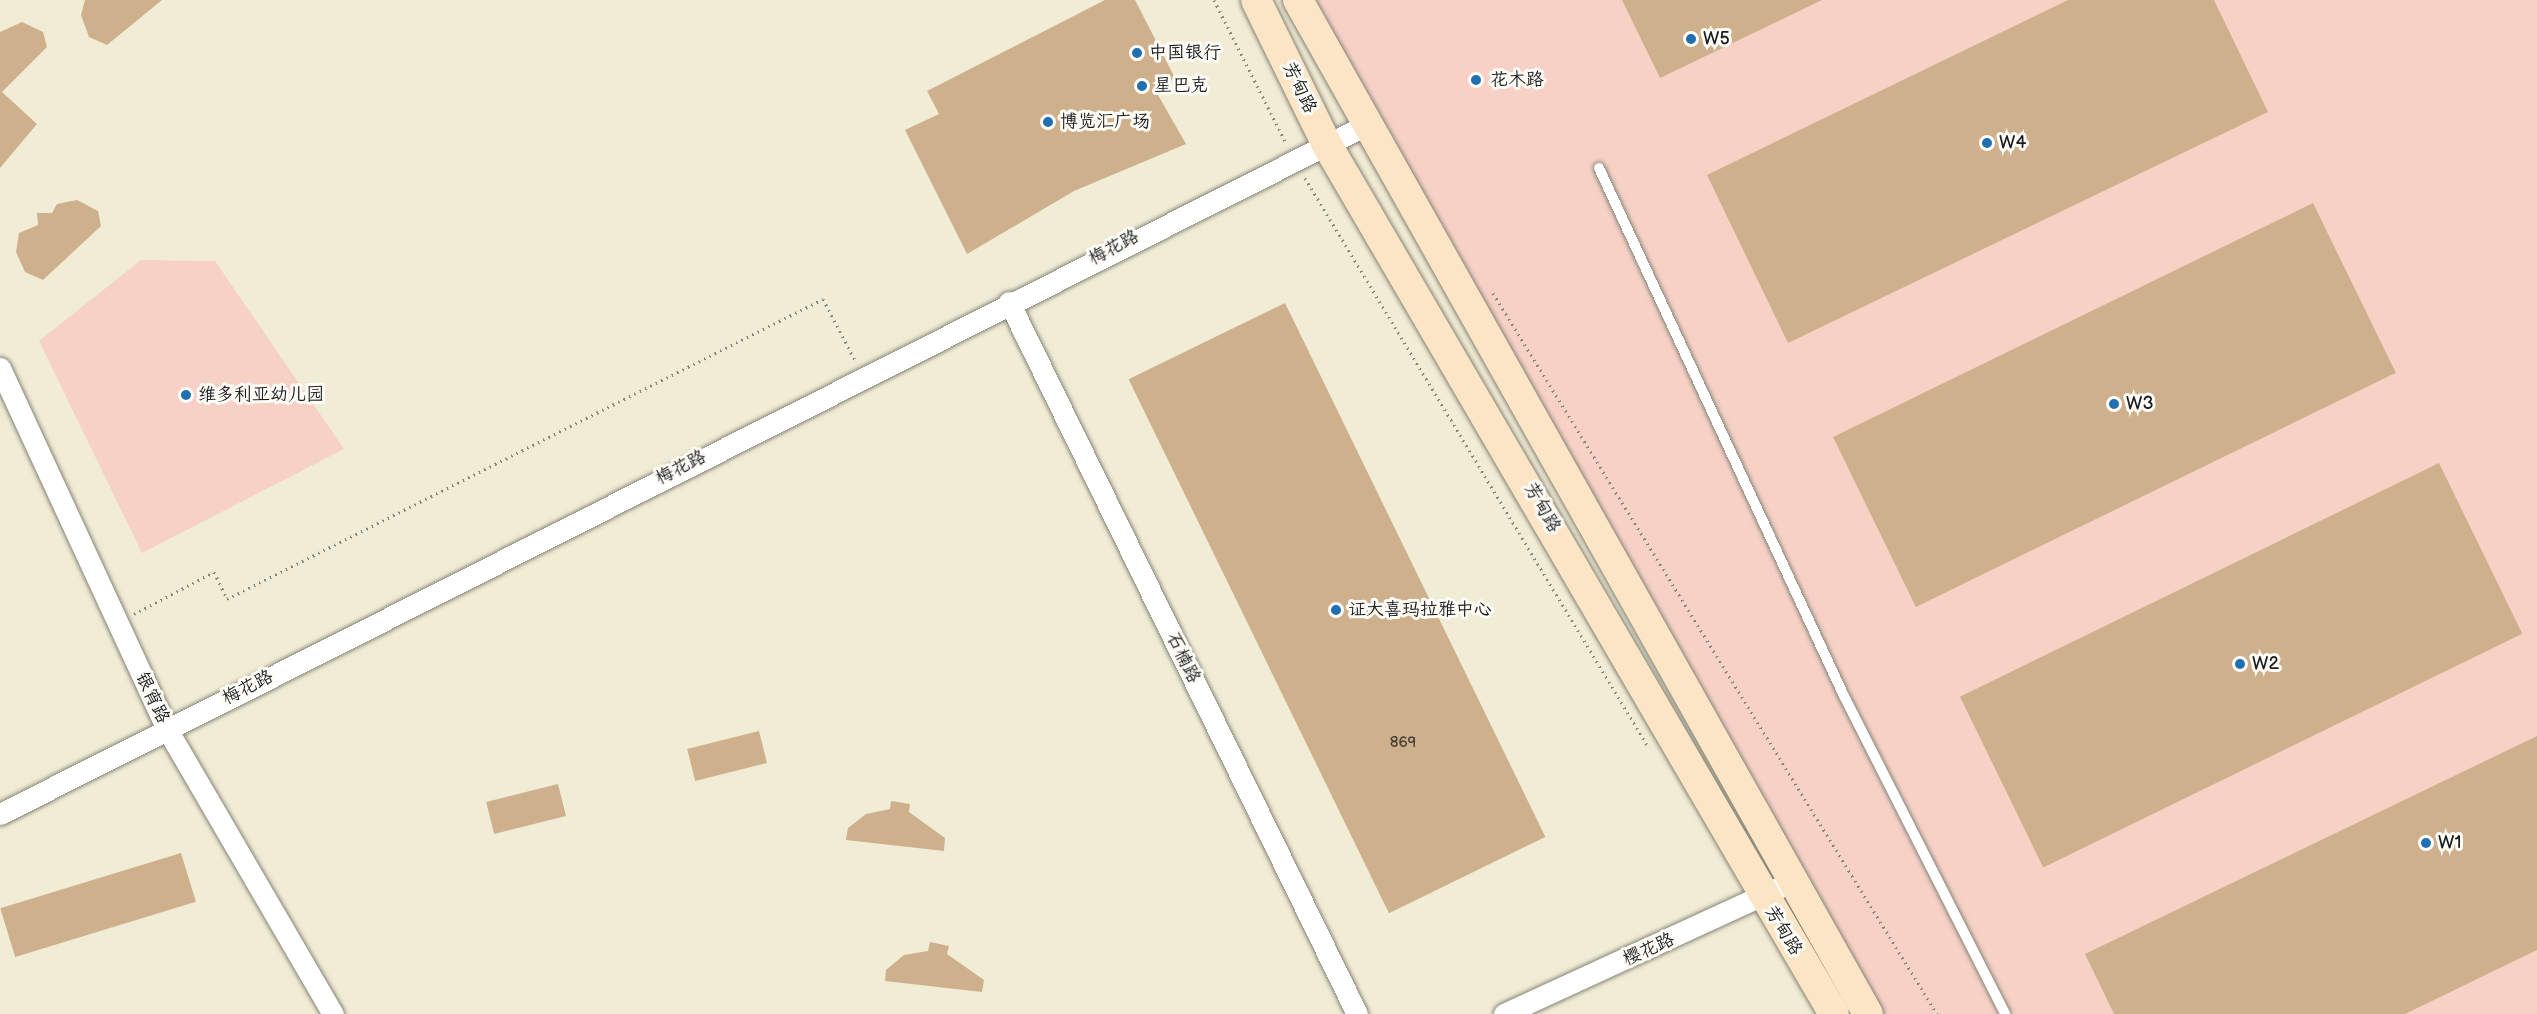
<!DOCTYPE html>
<html>
<head>
<meta charset="utf-8">
<style>
	body { margin:0 }
	#map { position:relative; width:2537px; height:1014px; overflow:hidden; background:#f1ecd5; font-family:"Balsamiq Sans","LXGW WenKai TC",sans-serif }
	div>[style] { position:absolute }
	[style*='--x'] { left:calc(var(--x)*1px); top:calc(var(--y)*1px); width:calc(var(--w)*1px); rotate:calc(var(--a)*1deg) }
	.built>* { inset:0; background:#f7d1c6 }
	.building>* { inset:0; background:#ceb18c; transform-origin:0 0 }
	.path>* { height:3px; margin-top:-1.5px; transform-origin:0; background:repeating-linear-gradient(90deg,#868478 0 1.5px,transparent 0 6px) }
	.roads { filter:drop-shadow(0 0 2px #868478) drop-shadow(0 0 2px #868478) }
	.lane>* { height:10px; margin:-5px; padding:0 5px; transform-origin:5px; border-radius:5px; background:#fff }
	.street>* { height:21px; margin:-10.5px; padding:0 10.5px; transform-origin:10.5px; border-radius:10.5px; background:#fff }
	.secondary>* { height:30px; margin:-15px; padding:0 15px; transform-origin:15px; border-radius:15px; background:#fce5c4 }
	.dots>* { width:16px; height:16px; translate:-50% -50%; box-sizing:border-box; border:3px solid #fdfcf7; border-radius:50% }
	span { translate:-50% -50%; white-space:nowrap; text-align:center; line-height:1.15; -webkit-text-stroke:6px #fdfcf7; paint-order:stroke }
	.number-label { font-size:15px; color:#484138 }
	.number-label span { -webkit-text-stroke-width:0 }
	.poi-label { font-size:18px; color:#1c1c1c }
	.left { translate:0 -50%; text-align:left }
	.street-label { font-size:18px; color:#1c1c1c }
</style>
</head>
<body>
<div id="map">
	<div class="built">
		<i style="clip-path:polygon(1314px 0,2537px 0,2537px 1014px,1879px 1014px)"></i>
		<i style="clip-path:polygon(141px 260px,215px 261px,344px 449px,142px 553px,39px 341px)"></i>
	</div>
	<div class="building">
		<i style="clip-path:polygon(85px 0,162px 0,107px 45px,89px 37px,81px 15px)"></i>
		<i style="clip-path:polygon(1105px 0,1135px 0,1175px 78px,1154px 88px,1186px 144px,1074px 191px,967px 254px,905px 130px,939px 114px,927px 91px)"></i>
		<i style="clip-path:polygon(1622px 0,1822px 0,1660px 78px)"></i>
		<i style="clip-path:polygon(2068px 0,2214px 0,2268px 112px,1788px 343px,1707px 175px)"></i>
		<i style="clip-path:polygon(22px 22px,43px 32px,47px 47px,2px 92px,37px 124px,0 168px,0 32px)"></i>
		<i style="clip-path:polygon(77px 200px,98px 211px,101px 226px,43px 280px,25px 272px,16px 252px,19px 233px,38px 225px,37px 213px,52px 213px,57px 204px)"></i>
		<i style="left:2313px;top:203px;width:189px;height:534px;rotate:64deg"></i>
		<i style="left:1285px;top:303px;width:594px;height:174px;rotate:64deg"></i>
		<i style="left:2439px;top:463px;width:190px;height:533px;rotate:64deg"></i>
		<i style="left:759px;top:731px;width:33px;height:74px;rotate:76deg"></i>
		<i style="clip-path:polygon(2537px 736px,2537px 950px,2405px 1014px,2114px 1014px,2085px 954px)"></i>
		<i style="left:558px;top:784px;width:33px;height:74px;rotate:76deg"></i>
		<i style="clip-path:polygon(891px 801px,910px 804px,909px 812px,945px 838px,944px 851px,846px 840px,848px 828px,866px 814px,890px 809px)"></i>
		<i style="left:181px;top:853px;width:51px;height:189px;rotate:73deg"></i>
		<i style="clip-path:polygon(930px 942px,949px 946px,947px 954px,984px 980px,982px 992px,885px 981px,886px 970px,904px 955px,928px 951px)"></i>
	</div>
	<div class="path">
		<i style="--x:1214;--y:0;--w:160;--a:63.3"></i>
		<i style="--x:1305;--y:178;--w:662;--a:58.9"></i>
		<i style="--x:1493;--y:293;--w:847;--a:58.37"></i>
		<i style="--x:134;--y:614;--w:90;--a:-27.7"></i>
		<i style="--x:214;--y:572;--w:30;--a:64"></i>
		<i style="--x:227;--y:599;--w:667;--a:-26.72"></i>
		<i style="--x:823;--y:299;--w:71;--a:62.4"></i>
	</div>
	<div class="roads">
		<div class="lane">
			<i style="--x:1599;--y:168;--w:582;--a:65.11"></i>
			<i style="--x:1844;--y:696;--w:356;--a:63.1"></i>
		</div>
		<div class="street">
			<i style="--x:1009;--y:302;--w:792;--a:63.95"></i>
			<i style="--x:0;--y:368;--w:398;--a:65.2"></i>
			<i style="--x:167;--y:729;--w:330;--a:59.8"></i>
			<i style="--x:0;--y:814;--w:1528;--a:-26.77"></i>
			<i style="--x:1504;--y:1014;--w:316;--a:-24.7"></i>
		</div>
		<div class="secondary">
			<i style="--x:1256;--y:0;--w:159;--a:63.9"></i>
			<i style="--x:1326;--y:143;--w:1008;--a:59.75"></i>
			<i style="--x:1298;--y:0;--w:1163;--a:60.66"></i>
		</div>
	</div>
	<div class="dots">
		<i style="left:1691px;top:39px;background:#1f6fb2"></i>
		<i style="left:1137px;top:53px;background:#1f6fb2"></i>
		<i style="left:1476px;top:80px;background:#1f6fb2"></i>
		<i style="left:1142px;top:86px;background:#1f6fb2"></i>
		<i style="left:1048px;top:122px;background:#1f6fb2"></i>
		<i style="left:1987px;top:143px;background:#1f6fb2"></i>
		<i style="left:186px;top:395px;background:#1f6fb2"></i>
		<i style="left:2114px;top:404px;background:#1f6fb2"></i>
		<i style="left:1336px;top:610px;background:#1f6fb2"></i>
		<i style="left:2240px;top:664px;background:#1f6fb2"></i>
		<i style="left:2426px;top:843px;background:#1f6fb2"></i>
	</div>
	<div class="number-label">
		<span style="left:1403px;top:743px">869</span>
	</div>
	<div class="poi-label">
		<span class="left" style="left:1703px;top:39px">W5</span>
		<span class="left" style="left:1149px;top:53px">中国银行</span>
		<span class="left" style="left:1490px;top:80px">花木路</span>
		<span class="left" style="left:1154px;top:86px">星巴克</span>
		<span class="left" style="left:1060px;top:122px">博览汇广场</span>
		<span class="left" style="left:1999px;top:143px">W4</span>
		<span class="left" style="left:198px;top:395px">维多利亚幼儿园</span>
		<span class="left" style="left:2126px;top:404px">W3</span>
		<span class="left" style="left:1348px;top:610px">证大喜玛拉雅中心</span>
		<span class="left" style="left:2252px;top:664px">W2</span>
		<span class="left" style="left:2438px;top:843px">W1</span>
	</div>
	<div class="street-label">
		<span style="left:1299px;top:88px;rotate:64deg">芳甸路</span>
		<span style="left:1114px;top:248px;rotate:-28deg">梅花路</span>
		<span style="left:681px;top:468px;rotate:-27deg">梅花路</span>
		<span style="left:1542px;top:508px;rotate:60deg">芳甸路</span>
		<span style="left:1183px;top:658px;rotate:64deg">石楠路</span>
		<span style="left:248px;top:688px;rotate:-27deg">梅花路</span>
		<span style="left:152px;top:698px;rotate:64deg">银宵路</span>
		<span style="left:1783px;top:931px;rotate:59deg">芳甸路</span>
		<span style="left:1649px;top:950px;rotate:-24deg">樱花路</span>
	</div>
</div>
</body>
</html>
